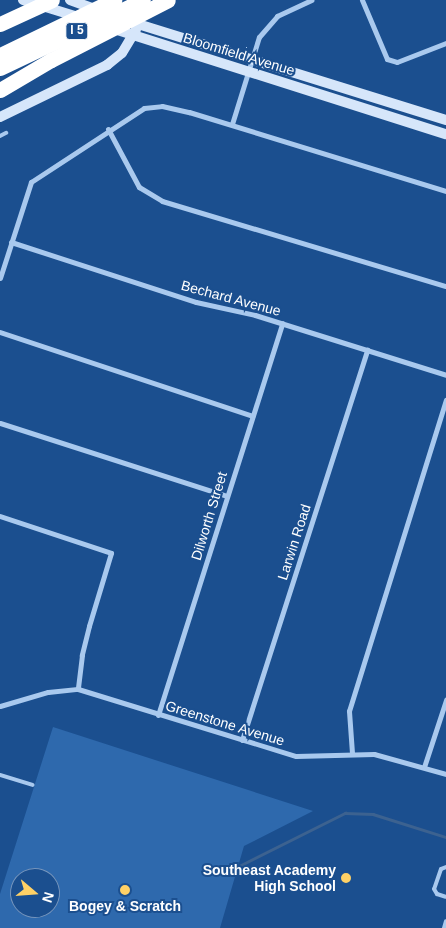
<!DOCTYPE html>
<html>
<head>
<meta charset="utf-8">
<style>
	body { margin:0 }
	#map { position:relative; width:446px; height:928px; overflow:hidden; background:#1b4f8f; font-family:Arial,sans-serif }
	div>[style] { position:absolute }
	[style*='--x'] { left:calc(var(--x)*1px); top:calc(var(--y)*1px); width:calc(var(--w)*1px); rotate:calc(var(--a)*1deg) }
	.green>* { inset:0; background:#2e69ad }
	.stream>* { height:2.5px; margin:-1.25px; padding:0 1.25px; transform-origin:1.25px; border-radius:1.25px; background:#3c6290 }
	.path>* { height:1px; margin-top:-0.5px; transform-origin:0; background:repeating-linear-gradient(90deg,#a9c9ee 0 2.5px,transparent 0 6.5px) }
	.lane>* { height:4px; margin:-2px; padding:0 2px; transform-origin:2px; border-radius:2px; background:#a9c9ee }
	.street>* { height:5px; margin:-2.5px; padding:0 2.5px; transform-origin:2.5px; border-radius:2.5px; background:#a9c9ee }
	.secondary>* { height:10px; margin:-5px; padding:0 5px; transform-origin:5px; border-radius:5px; background:#d6e6fa }
	.highway>* { height:15px; margin:-7.5px; padding:0 7.5px; transform-origin:7.5px; border-radius:7.5px; background:#fff }
	.dots>* { width:14px; height:14px; translate:-50% -50%; box-sizing:border-box; border:2px solid #1b4f8f; border-radius:50% }
	span { translate:-50% -50%; white-space:nowrap; text-align:center; line-height:1.15; -webkit-text-stroke:4px #1b4f8f; paint-order:stroke }
	.shield-label span { padding:1px 4px; background:#1b4f8f; border:1px solid; border-radius:4px; -webkit-text-stroke-width:0 }
	.shield-label { font-size:12px; color:#fff; font-weight:700 }
	.street-label { font-size:14px; color:#fff }
	.poi-label { font-size:14px; color:#fff; font-weight:700 }
	.right { translate:-100% -50%; text-align:right }
	.north { position:absolute; left:10px; top:868px; width:50px; height:50px; box-sizing:border-box; background:#1b4f8f; border:1px solid #7695bc; border-radius:50%; rotate:108deg; font-size:14px; font-weight:700; line-height:20px; text-align:center; color:#fff }
	.north::after { content:''; display:block; margin:auto; width:18px; height:22px; background:#ffd166; clip-path:polygon(50% 0,100% 100%,50% 72%,0 100%) }
</style>
</head>
<body>
<div id="map">
	<div class="green">
		<i style="clip-path:polygon(evenodd,53px 727px,313px 811px,244px 846px,220px 928px,0 928px,0 894px,53px 727px,20px 878px,50px 878px,50px 908px,20px 908px,20px 878px)"></i>
	</div>
	<div class="stream">
		<i style="--x:239;--y:866;--w:119;--a:-26.6"></i>
		<i style="--x:345;--y:813;--w:28;--a:2"></i>
		<i style="--x:373;--y:814;--w:77;--a:17.5"></i>
	</div>
	<div class="path">
		<i style="--x:246;--y:47;--w:1;--a:0"></i>
	</div>
	<div class="lane">
		<i style="--x:0;--y:136;--w:7;--a:-27"></i>
		<i style="--x:0;--y:775;--w:34;--a:17"></i>
		<i style="--x:446;--y:867;--w:5;--a:158"></i>
		<i style="--x:441;--y:869;--w:21;--a:109"></i>
		<i style="--x:434;--y:889;--w:6;--a:59"></i>
		<i style="--x:437;--y:894;--w:9;--a:18"></i>
		<i style="--x:444;--y:928;--w:7;--a:-74"></i>
	</div>
	<div class="street">
		<i style="--x:362;--y:0;--w:64;--a:67"></i>
		<i style="--x:387;--y:59;--w:10;--a:17"></i>
		<i style="--x:397;--y:62;--w:53;--a:-21.2"></i>
		<i style="--x:232;--y:124;--w:91;--a:-72.8"></i>
		<i style="--x:259;--y:37;--w:28;--a:-49"></i>
		<i style="--x:277;--y:16;--w:38;--a:-25"></i>
		<i style="--x:108;--y:129;--w:66;--a:61.9"></i>
		<i style="--x:139;--y:187;--w:27;--a:31"></i>
		<i style="--x:162;--y:201;--w:296;--a:16.7"></i>
		<i style="--x:11;--y:242;--w:194;--a:18"></i>
		<i style="--x:196;--y:302;--w:60;--a:12.4"></i>
		<i style="--x:255;--y:315;--w:200;--a:17.4"></i>
		<i style="--x:0;--y:278;--w:101;--a:-72.1"></i>
		<i style="--x:31;--y:182;--w:135;--a:-33.2"></i>
		<i style="--x:144;--y:108;--w:18;--a:-6"></i>
		<i style="--x:162;--y:106;--w:28;--a:13"></i>
		<i style="--x:189;--y:112;--w:269;--a:17.1"></i>
		<i style="--x:0;--y:332;--w:266;--a:18.4"></i>
		<i style="--x:0;--y:423;--w:238;--a:17.8"></i>
		<i style="--x:0;--y:516;--w:117;--a:18.4"></i>
		<i style="--x:111;--y:553;--w:76;--a:106.8"></i>
		<i style="--x:89;--y:626;--w:30;--a:104"></i>
		<i style="--x:82;--y:655;--w:34;--a:97"></i>
		<i style="--x:0;--y:706;--w:50;--a:-16.3"></i>
		<i style="--x:48;--y:692;--w:30;--a:-6"></i>
		<i style="--x:78;--y:689;--w:228;--a:17.1"></i>
		<i style="--x:296;--y:756;--w:78;--a:-1.5"></i>
		<i style="--x:374;--y:754;--w:75;--a:15.5"></i>
		<i style="--x:158;--y:715;--w:411;--a:-72.4"></i>
		<i style="--x:242;--y:740;--w:410;--a:-72.2"></i>
		<i style="--x:352;--y:753;--w:42;--a:-94.1"></i>
		<i style="--x:349;--y:711;--w:326;--a:-72.7"></i>
		<i style="--x:424;--y:767;--w:71;--a:-71.8"></i>
	</div>
	<div class="secondary">
		<i style="--x:23;--y:0;--w:61;--a:17.2"></i>
		<i style="--x:70;--y:0;--w:30;--a:20"></i>
		<i style="--x:125;--y:20;--w:336;--a:17.3"></i>
		<i style="--x:111;--y:28;--w:351;--a:17.6"></i>
		<i style="--x:0;--y:117;--w:119;--a:-25.9"></i>
		<i style="--x:107;--y:65;--w:19;--a:-39"></i>
		<i style="--x:122;--y:53;--w:27;--a:-59"></i>
	</div>
	<div class="highway">
		<i style="--x:0;--y:24;--w:57;--a:-24.8"></i>
		<i style="--x:0;--y:55;--w:127;--a:-25.8"></i>
		<i style="--x:0;--y:68;--w:158;--a:-25.4"></i>
		<i style="--x:0;--y:90;--w:59;--a:-30.5"></i>
		<i style="--x:51;--y:60;--w:131;--a:-27.1"></i>
	</div>
	<div class="dots">
		<i style="left:346px;top:878px;background:#ffd166"></i>
		<i style="left:125px;top:890px;background:#ffd166"></i>
	</div>
	<div class="shield-label">
		<span style="left:77px;top:31px">I 5</span>
	</div>
	<div class="street-label">
		<span style="left:239px;top:54px;rotate:17deg">Bloomfield Avenue</span>
		<span style="left:231px;top:298px;rotate:15deg">Bechard Avenue</span>
		<span style="left:209px;top:516px;rotate:-73deg">Dilworth Street</span>
		<span style="left:294px;top:542px;rotate:-72deg">Larwin Road</span>
		<span style="left:225px;top:723px;rotate:17deg">Greenstone Avenue</span>
	</div>
	<div class="poi-label">
		<span class="right" style="left:336px;top:878px">Southeast Academy<br>High School</span>
		<span style="left:125px;top:906px">Bogey &amp; Scratch</span>
	</div>
	<div class="north">N</div>
</div>
</body>
</html>
